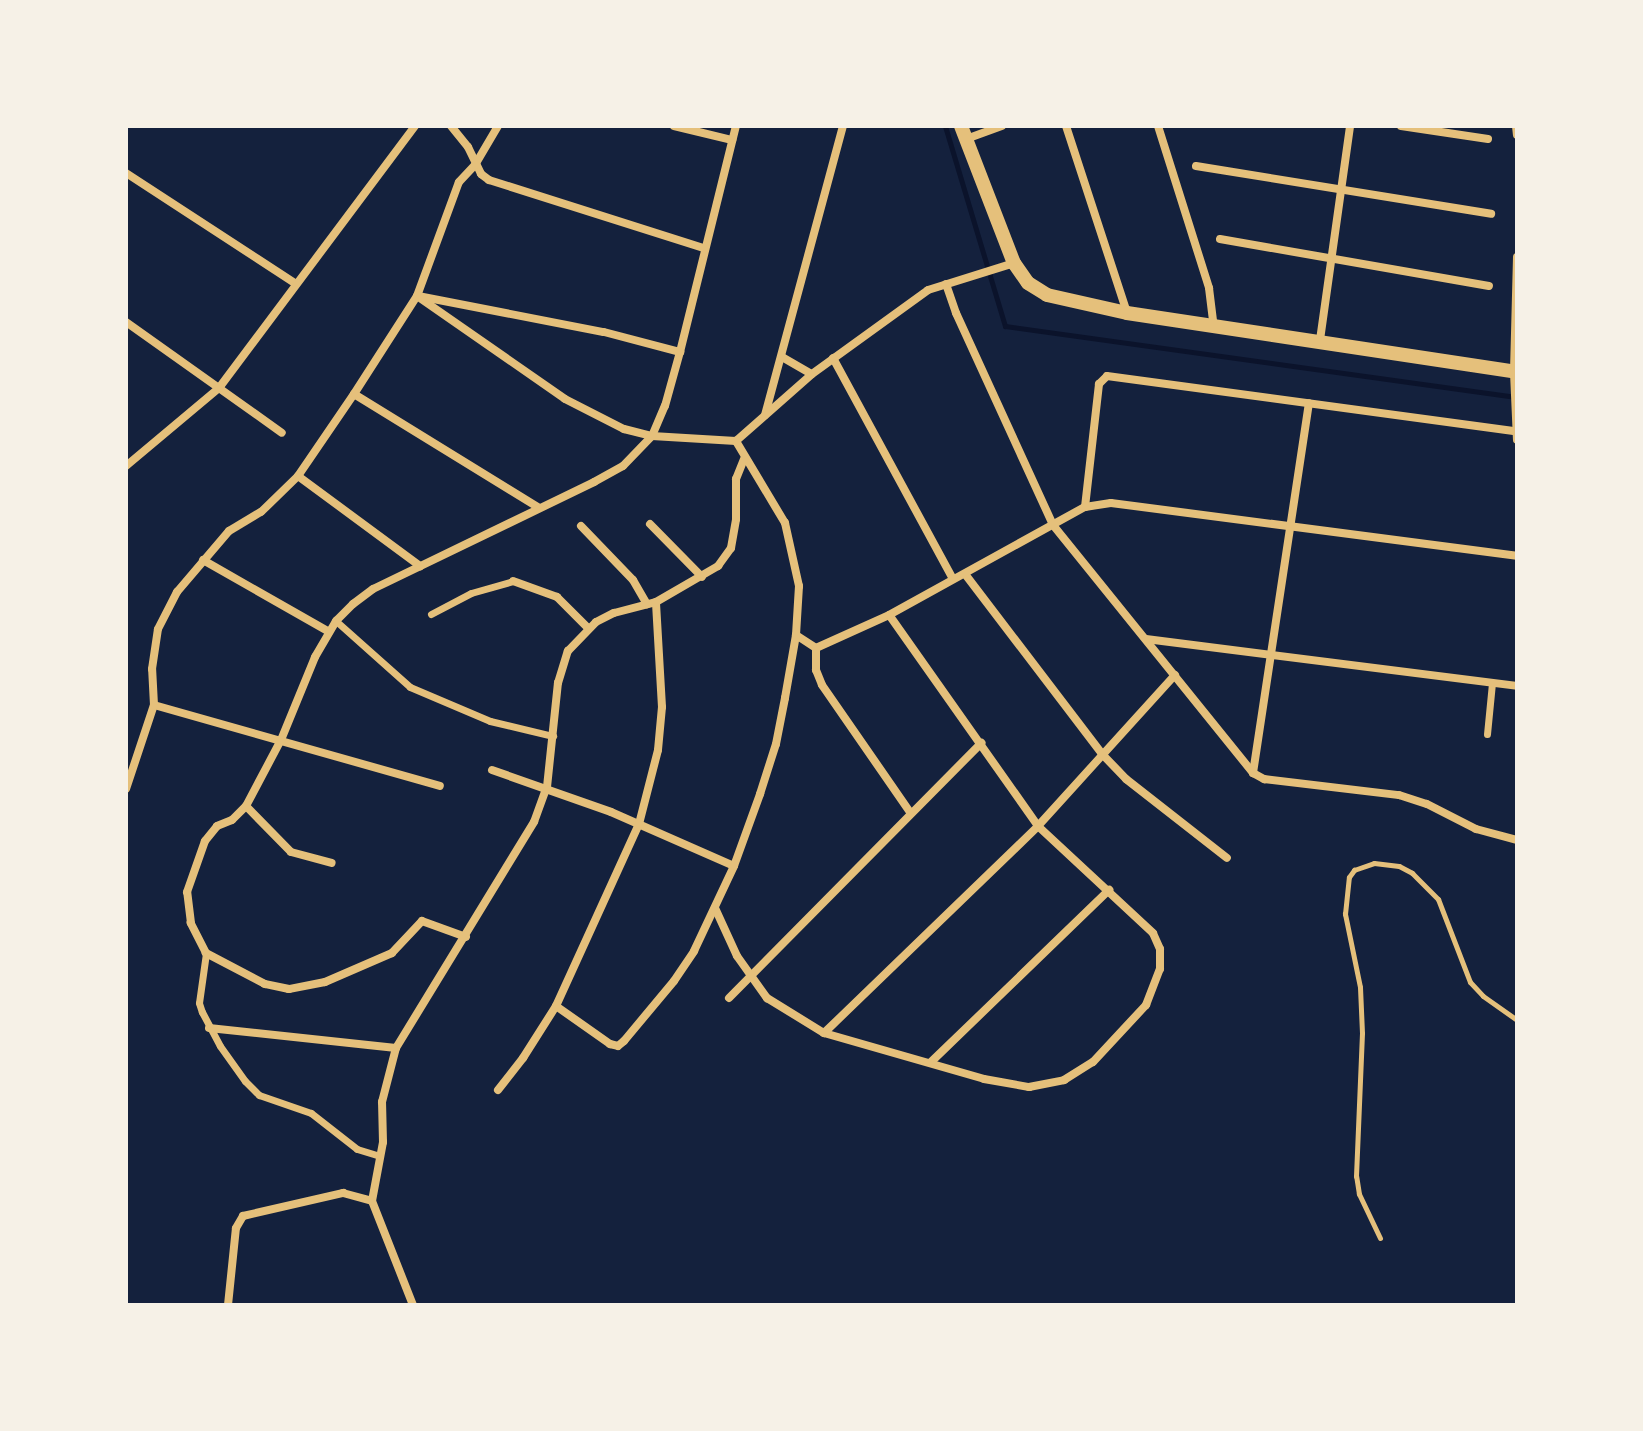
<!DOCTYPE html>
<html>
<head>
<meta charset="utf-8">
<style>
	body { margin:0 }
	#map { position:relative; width:1643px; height:1431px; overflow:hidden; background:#14213d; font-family:Quicksand,sans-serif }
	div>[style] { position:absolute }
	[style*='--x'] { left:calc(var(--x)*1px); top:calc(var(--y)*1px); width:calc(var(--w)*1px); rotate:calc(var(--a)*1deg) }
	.stream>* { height:5px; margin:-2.5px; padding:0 2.5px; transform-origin:2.5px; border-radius:2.5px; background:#0b132b }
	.service>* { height:5px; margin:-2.5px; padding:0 2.5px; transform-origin:2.5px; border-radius:2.5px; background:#e5c07b }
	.pedestrian>* { height:7px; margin:-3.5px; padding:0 3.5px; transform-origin:3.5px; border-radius:3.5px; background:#e5c07b }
	.minor>* { height:8px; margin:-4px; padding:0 4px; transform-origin:4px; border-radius:4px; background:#e5c07b }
	.secondary>* { height:14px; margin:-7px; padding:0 7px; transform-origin:7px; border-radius:7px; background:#e5c07b }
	span { translate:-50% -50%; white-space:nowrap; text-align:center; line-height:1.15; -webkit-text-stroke:6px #f6f1e7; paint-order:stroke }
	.frame { position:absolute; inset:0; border:128px solid #f6f1e7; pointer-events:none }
</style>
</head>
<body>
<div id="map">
	<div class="stream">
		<i style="--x:945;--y:126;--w:209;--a:73.3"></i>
		<i style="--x:1005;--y:326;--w:516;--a:7.91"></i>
	</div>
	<div class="service">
		<i style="--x:1380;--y:1238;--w:49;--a:-115.5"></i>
		<i style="--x:1359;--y:1194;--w:18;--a:-99"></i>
		<i style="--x:1356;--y:1176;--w:143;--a:-87.6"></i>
		<i style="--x:1362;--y:1033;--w:46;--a:-92.5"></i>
		<i style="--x:1360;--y:987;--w:75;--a:-101.6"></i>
		<i style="--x:1345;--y:914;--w:37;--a:-84"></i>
		<i style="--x:1349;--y:877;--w:9;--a:-54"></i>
		<i style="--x:1354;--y:870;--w:21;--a:-19"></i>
		<i style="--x:1374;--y:863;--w:25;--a:7"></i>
		<i style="--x:1399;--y:866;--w:15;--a:28"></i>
		<i style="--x:1412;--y:873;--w:37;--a:45"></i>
		<i style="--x:1438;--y:899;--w:89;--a:68.9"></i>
		<i style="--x:1470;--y:982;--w:19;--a:47"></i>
		<i style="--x:1483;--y:996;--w:42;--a:35.2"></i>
	</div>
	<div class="pedestrian">
		<i style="--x:431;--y:614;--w:45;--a:-27.7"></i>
		<i style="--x:471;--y:593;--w:44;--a:-15.9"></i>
		<i style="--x:336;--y:621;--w:99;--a:41.7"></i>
		<i style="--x:410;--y:687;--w:87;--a:23"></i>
		<i style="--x:490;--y:721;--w:65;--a:13.4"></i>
		<i style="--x:1487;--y:734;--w:51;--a:-84.4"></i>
		<i style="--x:206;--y:953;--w:50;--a:98"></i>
		<i style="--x:199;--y:1003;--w:9;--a:72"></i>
		<i style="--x:202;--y:1012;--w:38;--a:62"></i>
		<i style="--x:220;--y:1046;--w:43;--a:54.5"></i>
		<i style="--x:245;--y:1081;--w:20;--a:45"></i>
		<i style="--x:259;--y:1095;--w:55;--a:19.1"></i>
		<i style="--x:311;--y:1113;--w:58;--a:38"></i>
		<i style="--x:357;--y:1149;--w:24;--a:17"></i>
	</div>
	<div class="minor">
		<i style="--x:451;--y:126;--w:27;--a:51"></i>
		<i style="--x:468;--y:147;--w:30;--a:64"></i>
		<i style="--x:481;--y:174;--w:10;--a:37"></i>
		<i style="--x:489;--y:180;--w:225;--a:17.6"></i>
		<i style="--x:674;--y:126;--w:60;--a:13.6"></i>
		<i style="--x:1066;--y:126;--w:197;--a:71.9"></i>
		<i style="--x:1158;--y:126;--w:170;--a:72.5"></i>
		<i style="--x:1209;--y:288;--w:38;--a:83"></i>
		<i style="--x:1401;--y:126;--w:88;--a:8.5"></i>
		<i style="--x:1516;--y:126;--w:9;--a:84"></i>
		<i style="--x:966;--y:139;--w:38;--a:-20"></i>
		<i style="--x:1196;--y:166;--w:299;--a:9.2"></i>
		<i style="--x:126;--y:173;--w:202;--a:33.1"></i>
		<i style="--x:1220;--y:239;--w:273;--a:9.9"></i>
		<i style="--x:1517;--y:257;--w:115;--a:91.5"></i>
		<i style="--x:1514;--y:372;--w:68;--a:87.5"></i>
		<i style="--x:946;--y:284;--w:31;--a:71"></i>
		<i style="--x:956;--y:313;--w:233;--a:65.4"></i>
		<i style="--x:1053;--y:525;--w:319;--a:51.1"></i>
		<i style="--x:1253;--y:773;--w:13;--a:29"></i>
		<i style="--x:1264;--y:779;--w:136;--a:6.8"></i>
		<i style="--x:1399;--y:795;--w:29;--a:18"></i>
		<i style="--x:1427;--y:804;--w:55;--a:27"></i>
		<i style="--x:1476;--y:829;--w:42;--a:15"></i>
		<i style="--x:417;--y:296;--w:180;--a:34.8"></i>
		<i style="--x:565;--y:399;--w:66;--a:27"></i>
		<i style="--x:624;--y:429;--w:29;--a:14"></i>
		<i style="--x:652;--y:436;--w:84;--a:3.4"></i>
		<i style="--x:418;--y:296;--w:189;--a:11"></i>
		<i style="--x:604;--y:332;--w:79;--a:14.7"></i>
		<i style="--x:126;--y:322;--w:191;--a:35.4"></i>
		<i style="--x:1320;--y:340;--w:216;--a:-82"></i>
		<i style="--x:782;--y:357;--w:34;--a:30"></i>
		<i style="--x:833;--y:358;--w:251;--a:61.5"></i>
		<i style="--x:354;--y:394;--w:216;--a:31.6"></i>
		<i style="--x:765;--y:415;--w:299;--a:-74.9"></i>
		<i style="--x:736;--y:441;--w:101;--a:-41.4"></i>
		<i style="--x:812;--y:374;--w:143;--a:-35.9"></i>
		<i style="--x:928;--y:290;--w:90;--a:-17.4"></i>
		<i style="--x:126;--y:466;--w:121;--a:-40"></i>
		<i style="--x:219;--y:388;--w:327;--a:-53.2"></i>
		<i style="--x:298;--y:476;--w:152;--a:36.4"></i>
		<i style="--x:1085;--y:507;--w:124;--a:-83.5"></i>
		<i style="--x:1099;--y:384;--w:11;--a:-45"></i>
		<i style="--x:1107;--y:376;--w:412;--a:7.7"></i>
		<i style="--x:650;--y:524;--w:74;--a:45.5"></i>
		<i style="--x:581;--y:526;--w:75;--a:46.1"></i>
		<i style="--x:633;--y:580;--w:28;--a:60"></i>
		<i style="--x:203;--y:560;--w:145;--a:29.7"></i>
		<i style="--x:965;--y:574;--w:226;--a:52.7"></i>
		<i style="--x:1102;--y:754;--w:35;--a:46"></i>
		<i style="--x:1126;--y:779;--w:128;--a:38"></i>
		<i style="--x:513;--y:581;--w:47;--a:20"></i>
		<i style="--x:557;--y:597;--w:44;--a:45"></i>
		<i style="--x:796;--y:635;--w:24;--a:33"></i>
		<i style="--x:1146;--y:639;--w:374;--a:7.2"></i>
		<i style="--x:816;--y:648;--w:80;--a:-24.3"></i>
		<i style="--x:889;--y:615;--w:224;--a:-28.9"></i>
		<i style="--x:1085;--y:507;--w:26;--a:-9"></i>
		<i style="--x:1111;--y:503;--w:409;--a:7.4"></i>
		<i style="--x:816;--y:648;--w:22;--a:90"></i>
		<i style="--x:816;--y:670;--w:16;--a:68"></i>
		<i style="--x:822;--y:685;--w:155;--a:55.3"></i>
		<i style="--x:154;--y:705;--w:297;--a:15.8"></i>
		<i style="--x:492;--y:770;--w:126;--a:19.4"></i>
		<i style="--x:611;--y:812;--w:134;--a:23.7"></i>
		<i style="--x:1253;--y:773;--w:374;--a:-81.4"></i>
		<i style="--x:126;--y:789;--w:89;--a:-71.6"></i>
		<i style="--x:154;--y:705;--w:36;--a:-93"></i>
		<i style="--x:152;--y:669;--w:40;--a:-81.5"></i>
		<i style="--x:158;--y:629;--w:42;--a:-62.8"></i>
		<i style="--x:177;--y:592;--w:80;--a:-49.6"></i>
		<i style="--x:229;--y:531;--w:37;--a:-31"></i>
		<i style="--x:261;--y:512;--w:52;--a:-44.2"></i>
		<i style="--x:298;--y:476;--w:99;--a:-55.7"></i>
		<i style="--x:354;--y:394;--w:117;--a:-57.3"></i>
		<i style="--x:417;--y:296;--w:121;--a:-69.8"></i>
		<i style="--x:459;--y:182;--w:23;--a:-47"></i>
		<i style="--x:475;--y:165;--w:45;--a:-59.5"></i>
		<i style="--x:246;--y:806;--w:64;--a:45.6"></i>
		<i style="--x:291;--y:852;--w:42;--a:15"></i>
		<i style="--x:715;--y:908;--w:53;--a:65.4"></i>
		<i style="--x:737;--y:956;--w:52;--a:54.5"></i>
		<i style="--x:767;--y:998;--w:67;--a:31.6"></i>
		<i style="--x:824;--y:1033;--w:166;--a:16"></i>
		<i style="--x:984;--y:1079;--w:46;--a:10.1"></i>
		<i style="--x:1029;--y:1087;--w:36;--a:-11"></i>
		<i style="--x:1064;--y:1080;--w:34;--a:-32"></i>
		<i style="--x:1093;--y:1062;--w:78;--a:-47.1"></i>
		<i style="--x:1146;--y:1005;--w:39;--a:-69"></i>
		<i style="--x:1160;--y:969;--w:20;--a:-90"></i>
		<i style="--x:1160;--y:949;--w:17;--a:-114"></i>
		<i style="--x:1153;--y:933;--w:157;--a:-137.1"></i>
		<i style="--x:1038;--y:826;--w:258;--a:-125.2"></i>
		<i style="--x:466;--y:937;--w:47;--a:-160"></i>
		<i style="--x:422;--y:921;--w:44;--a:133.2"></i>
		<i style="--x:392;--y:953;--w:73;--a:156.6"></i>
		<i style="--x:325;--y:982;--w:37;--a:169"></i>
		<i style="--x:289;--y:989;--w:25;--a:-168"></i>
		<i style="--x:265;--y:984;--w:67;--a:-152.3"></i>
		<i style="--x:206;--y:953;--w:34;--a:-117"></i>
		<i style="--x:191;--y:923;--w:31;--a:-97"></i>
		<i style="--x:187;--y:892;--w:54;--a:-70.6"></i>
		<i style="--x:205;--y:841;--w:19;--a:-51"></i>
		<i style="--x:217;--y:826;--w:16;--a:-22"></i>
		<i style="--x:232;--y:820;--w:20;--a:-45"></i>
		<i style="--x:246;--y:806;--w:75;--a:-62.1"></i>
		<i style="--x:281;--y:740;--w:90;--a:-67.7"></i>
		<i style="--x:315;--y:657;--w:42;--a:-59.7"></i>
		<i style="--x:336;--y:621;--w:24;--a:-45"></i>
		<i style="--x:353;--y:604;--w:25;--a:-37"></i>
		<i style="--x:373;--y:589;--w:246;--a:-25.8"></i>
		<i style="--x:594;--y:482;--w:33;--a:-29"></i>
		<i style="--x:623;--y:466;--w:42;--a:-46"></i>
		<i style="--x:652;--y:436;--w:33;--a:-67"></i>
		<i style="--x:665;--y:406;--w:56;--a:-74.5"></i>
		<i style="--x:680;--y:352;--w:233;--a:-76.1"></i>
		<i style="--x:729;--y:998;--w:359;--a:-45.3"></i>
		<i style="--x:556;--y:1006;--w:66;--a:35.1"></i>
		<i style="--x:610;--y:1044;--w:8;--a:14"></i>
		<i style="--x:618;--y:1046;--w:8;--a:-40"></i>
		<i style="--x:624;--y:1041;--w:78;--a:-50.2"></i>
		<i style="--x:674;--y:981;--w:36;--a:-56"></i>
		<i style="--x:694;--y:951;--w:94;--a:-64.8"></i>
		<i style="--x:734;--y:866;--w:77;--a:-70.1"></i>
		<i style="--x:760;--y:794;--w:52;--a:-72.3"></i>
		<i style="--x:776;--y:744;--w:47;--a:-78.9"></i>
		<i style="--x:785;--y:698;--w:64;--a:-80.1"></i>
		<i style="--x:796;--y:635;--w:49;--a:-86.5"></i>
		<i style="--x:799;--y:586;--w:65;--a:-102.5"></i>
		<i style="--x:785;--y:523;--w:96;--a:-120.9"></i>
		<i style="--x:209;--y:1028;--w:188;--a:6.1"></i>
		<i style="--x:824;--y:1033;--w:298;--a:-44"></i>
		<i style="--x:1038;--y:826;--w:204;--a:-47.8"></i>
		<i style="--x:931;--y:1062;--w:248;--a:-44"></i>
		<i style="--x:498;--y:1090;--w:41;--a:-52"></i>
		<i style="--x:523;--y:1058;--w:62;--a:-57.6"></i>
		<i style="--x:556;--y:1006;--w:200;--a:-65.5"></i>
		<i style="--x:639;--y:824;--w:76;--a:-75.6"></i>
		<i style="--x:658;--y:750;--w:43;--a:-84.7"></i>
		<i style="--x:662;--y:707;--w:105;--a:-93.3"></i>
		<i style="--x:372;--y:1201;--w:60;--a:-79.4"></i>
		<i style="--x:383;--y:1142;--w:40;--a:-91.4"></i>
		<i style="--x:382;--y:1102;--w:56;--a:-75.5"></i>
		<i style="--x:396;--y:1048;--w:265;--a:-58.6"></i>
		<i style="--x:534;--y:822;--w:37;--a:-70"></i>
		<i style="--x:547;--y:787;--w:105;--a:-84"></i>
		<i style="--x:558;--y:683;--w:34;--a:-73"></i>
		<i style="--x:568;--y:651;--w:40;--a:-46"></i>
		<i style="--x:596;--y:622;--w:20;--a:-27"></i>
		<i style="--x:614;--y:613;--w:43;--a:-14.7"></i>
		<i style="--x:656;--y:602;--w:72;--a:-30.1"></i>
		<i style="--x:718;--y:566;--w:22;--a:-54"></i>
		<i style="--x:731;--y:548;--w:29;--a:-80"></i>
		<i style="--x:736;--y:519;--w:40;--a:-90"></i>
		<i style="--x:736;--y:479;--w:22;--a:-68"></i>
		<i style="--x:372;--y:1201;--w:112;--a:68.5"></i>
		<i style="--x:228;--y:1305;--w:77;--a:-84.1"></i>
		<i style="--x:236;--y:1228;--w:14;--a:-60"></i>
		<i style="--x:243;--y:1216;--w:103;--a:-13"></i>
		<i style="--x:343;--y:1193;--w:30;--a:15"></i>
	</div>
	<div class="secondary">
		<i style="--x:961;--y:126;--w:147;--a:68.9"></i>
		<i style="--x:1014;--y:263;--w:24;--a:55"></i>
		<i style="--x:1028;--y:283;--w:22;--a:32"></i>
		<i style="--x:1047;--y:295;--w:82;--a:12.7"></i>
		<i style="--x:1127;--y:313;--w:394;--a:8.6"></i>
	</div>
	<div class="frame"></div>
</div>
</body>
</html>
